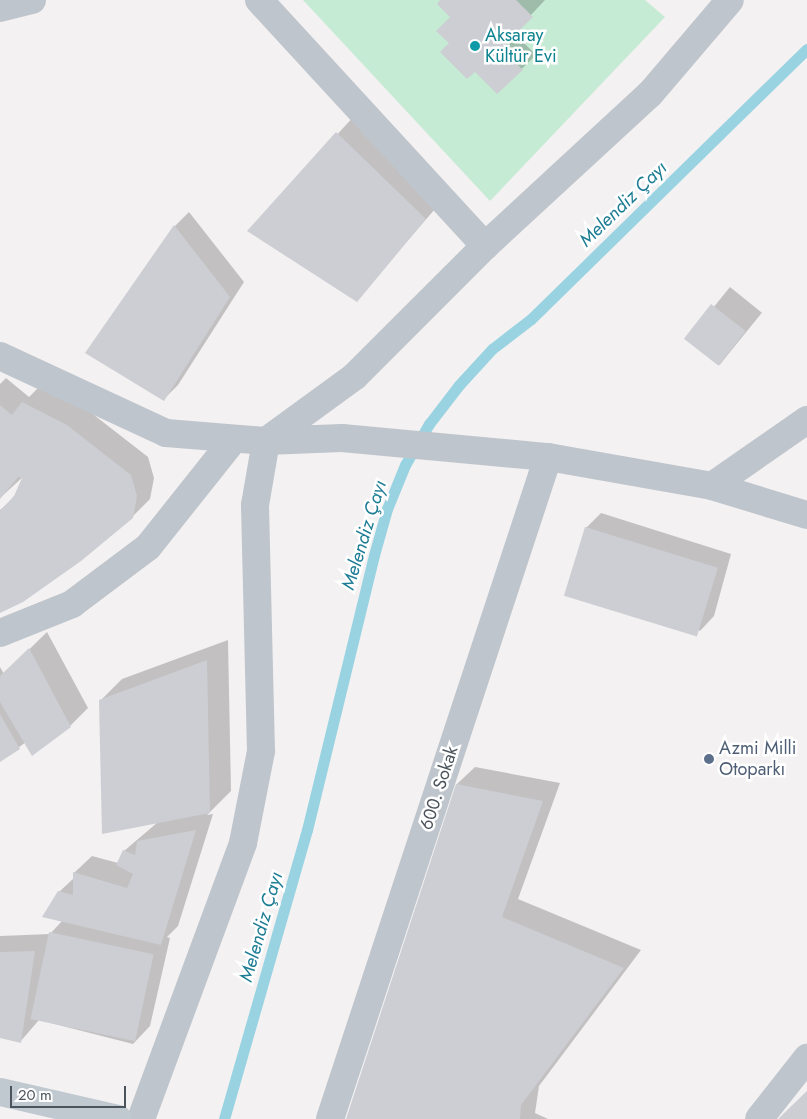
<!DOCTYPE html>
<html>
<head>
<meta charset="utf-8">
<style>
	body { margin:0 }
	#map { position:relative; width:807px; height:1119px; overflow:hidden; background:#f3f1f1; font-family:Jost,sans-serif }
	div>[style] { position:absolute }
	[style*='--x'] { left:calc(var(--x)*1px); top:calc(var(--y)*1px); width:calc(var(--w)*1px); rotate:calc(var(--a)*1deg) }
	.green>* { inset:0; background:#c6ebd4 }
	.shadow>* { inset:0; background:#0003; transform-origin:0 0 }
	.stream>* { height:11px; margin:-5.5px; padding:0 5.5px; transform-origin:5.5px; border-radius:5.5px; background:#99d3e2 }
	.building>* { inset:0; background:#ccced3; transform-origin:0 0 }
	.minor>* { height:28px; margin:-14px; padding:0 14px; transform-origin:14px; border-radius:14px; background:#bfc5cc }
	.secondary>* { height:28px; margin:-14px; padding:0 14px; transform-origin:14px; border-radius:14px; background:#c0c8d0 }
	.dots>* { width:14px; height:14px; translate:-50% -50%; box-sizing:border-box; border:2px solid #fff; border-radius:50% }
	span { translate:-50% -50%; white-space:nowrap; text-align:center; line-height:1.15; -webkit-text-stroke:5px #fff; paint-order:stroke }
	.culture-label { font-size:18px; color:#0d838f }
	.left { translate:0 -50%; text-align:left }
	.service-label { font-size:18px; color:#4e5e75 }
	.street-label { font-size:18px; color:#4b545c }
	.water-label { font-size:19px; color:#1e7d95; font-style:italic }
	.scale { position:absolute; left:10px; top:1086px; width:116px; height:22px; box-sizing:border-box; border:2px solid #4b545c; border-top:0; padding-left:6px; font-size:15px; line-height:18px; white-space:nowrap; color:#4b545c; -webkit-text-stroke:4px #fff; paint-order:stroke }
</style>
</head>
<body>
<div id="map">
	<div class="green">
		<i style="clip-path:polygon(303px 0,645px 0,665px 17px,490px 201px)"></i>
	</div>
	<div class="shadow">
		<i style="clip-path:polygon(442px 0,545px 0,514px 33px,536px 55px,497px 93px,451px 43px,452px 17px)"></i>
		<i style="clip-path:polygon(355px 115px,442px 201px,356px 300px,249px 231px)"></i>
		<i style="clip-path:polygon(189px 212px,244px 282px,178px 385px,163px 400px,87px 353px,175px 226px)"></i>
		<i style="left:730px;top:287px;width:41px;height:67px;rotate:39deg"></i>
		<i style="clip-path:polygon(6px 378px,29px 397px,41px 385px,85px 408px,148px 457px,154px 478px,150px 499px,132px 517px,0 612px,0 510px,15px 497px,24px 476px,0 498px,0 384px)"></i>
		<i style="clip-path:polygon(601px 513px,731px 554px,714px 616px,700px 631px,586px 528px)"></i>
		<i style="clip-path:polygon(47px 632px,88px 708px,70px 726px,26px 742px,0 761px,0 667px,4px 674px)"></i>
		<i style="clip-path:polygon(228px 640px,231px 791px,207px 815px,213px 814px,178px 926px,167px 937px,170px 938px,150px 1026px,133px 1044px,39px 1020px,20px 1042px,0 1037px,0 936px,50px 934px,62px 921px,59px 892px,74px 878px,74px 873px,92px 856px,118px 863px,124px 851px,158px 822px,100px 701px,122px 679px)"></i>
		<i style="clip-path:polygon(475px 767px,560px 783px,518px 899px,641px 950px,539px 1086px,535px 1113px,548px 1119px,347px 1119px,457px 784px)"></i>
	</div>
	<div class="stream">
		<i style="--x:224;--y:1119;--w:301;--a:-74"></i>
		<i style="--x:307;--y:830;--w:283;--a:-76.3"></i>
		<i style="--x:374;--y:555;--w:48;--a:-74.2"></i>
		<i style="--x:387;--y:509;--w:48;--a:-67.8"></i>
		<i style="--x:405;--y:465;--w:48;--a:-59.7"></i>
		<i style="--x:429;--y:424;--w:49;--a:-52.4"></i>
		<i style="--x:459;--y:385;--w:49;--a:-47.5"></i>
		<i style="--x:492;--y:349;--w:49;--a:-37.6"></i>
		<i style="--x:531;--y:319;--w:386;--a:-44.4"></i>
	</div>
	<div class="building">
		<i style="clip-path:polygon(440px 0,516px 0,533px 17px,501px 48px,523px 70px,497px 94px,475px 72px,467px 79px,440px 52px,449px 43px,436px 31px,450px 17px,437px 4px)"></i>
		<i style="clip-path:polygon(336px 132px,426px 219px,357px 302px,247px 231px)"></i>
		<i style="clip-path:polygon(174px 225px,230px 297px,164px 401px,85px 353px)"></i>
		<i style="left:711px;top:304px;width:44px;height:44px;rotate:38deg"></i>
		<i style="clip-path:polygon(22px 402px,67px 425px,131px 475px,137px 496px,133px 518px,81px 561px,23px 602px,0 613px,0 511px,14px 496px,22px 478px,18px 477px,0 499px,0 405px,12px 415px)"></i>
		<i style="left:585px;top:527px;width:139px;height:72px;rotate:17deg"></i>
		<i style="clip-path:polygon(29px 648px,71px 727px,32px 756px,0 702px,0 676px)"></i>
		<i style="clip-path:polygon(207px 660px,210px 813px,102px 834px,99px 700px)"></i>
		<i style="clip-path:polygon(0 714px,20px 749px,0 762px)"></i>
		<i style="clip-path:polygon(456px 784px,543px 801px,502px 917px,624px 968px,521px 1105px,520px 1119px,346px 1119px)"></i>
		<i style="clip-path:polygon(196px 830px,161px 945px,42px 917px,58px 891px,73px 895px,73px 872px,127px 888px,133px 874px,116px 865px,123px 850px,135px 855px,137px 841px)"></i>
		<i style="left:49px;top:932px;width:107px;height:89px;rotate:12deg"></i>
		<i style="clip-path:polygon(35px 951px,21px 1043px,0 1038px,0 952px)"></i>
		<i style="clip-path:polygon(807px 1091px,807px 1119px,778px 1119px)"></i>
	</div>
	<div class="minor">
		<i style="--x:259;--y:0;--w:334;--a:47.4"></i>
		<i style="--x:0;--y:8;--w:33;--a:-14"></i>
		<i style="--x:0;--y:356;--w:183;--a:24.9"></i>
		<i style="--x:166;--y:433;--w:100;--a:4.6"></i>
		<i style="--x:266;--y:441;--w:76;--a:-2.3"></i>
		<i style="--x:342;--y:438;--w:207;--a:5.3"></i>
		<i style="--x:548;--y:457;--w:167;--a:10"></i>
		<i style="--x:712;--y:486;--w:99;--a:17"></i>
		<i style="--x:712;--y:486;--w:116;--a:-34.8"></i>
		<i style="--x:0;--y:633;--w:78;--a:-21.9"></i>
		<i style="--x:72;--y:604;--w:95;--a:-36.9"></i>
		<i style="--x:148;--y:547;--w:138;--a:-51.5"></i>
		<i style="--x:141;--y:1119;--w:294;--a:-69.7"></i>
		<i style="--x:243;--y:843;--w:94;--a:-78.9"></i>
		<i style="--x:261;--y:751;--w:246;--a:-91.4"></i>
		<i style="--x:255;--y:505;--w:65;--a:-80.2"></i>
		<i style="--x:266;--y:441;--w:110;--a:-36.1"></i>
		<i style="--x:355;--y:376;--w:184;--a:-45"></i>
		<i style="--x:485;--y:246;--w:224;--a:-42.7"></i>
		<i style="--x:650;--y:94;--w:123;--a:-49.6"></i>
		<i style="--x:330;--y:1119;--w:697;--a:-71.77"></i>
		<i style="--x:759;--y:1119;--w:78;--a:-51.8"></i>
	</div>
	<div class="secondary">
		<i style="--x:0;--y:1092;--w:121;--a:12.9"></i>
	</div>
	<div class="dots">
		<i style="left:475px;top:46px;background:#0f9aa8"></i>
		<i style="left:709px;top:759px;background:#5c6f8a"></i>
	</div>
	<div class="culture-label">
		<span class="left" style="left:485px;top:46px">Aksaray<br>Kültür Evi</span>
	</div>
	<div class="service-label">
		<span class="left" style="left:719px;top:759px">Azmi Milli<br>Otoparkı</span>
	</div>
	<div class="street-label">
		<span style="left:439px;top:788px;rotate:-72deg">600. Sokak</span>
	</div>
	<div class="water-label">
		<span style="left:623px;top:204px;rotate:-44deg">Melendiz Çayı</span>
		<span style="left:364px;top:535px;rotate:-73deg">Melendiz Çayı</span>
		<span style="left:261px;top:927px;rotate:-74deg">Melendiz Çayı</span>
	</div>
	<div class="scale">20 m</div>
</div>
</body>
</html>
